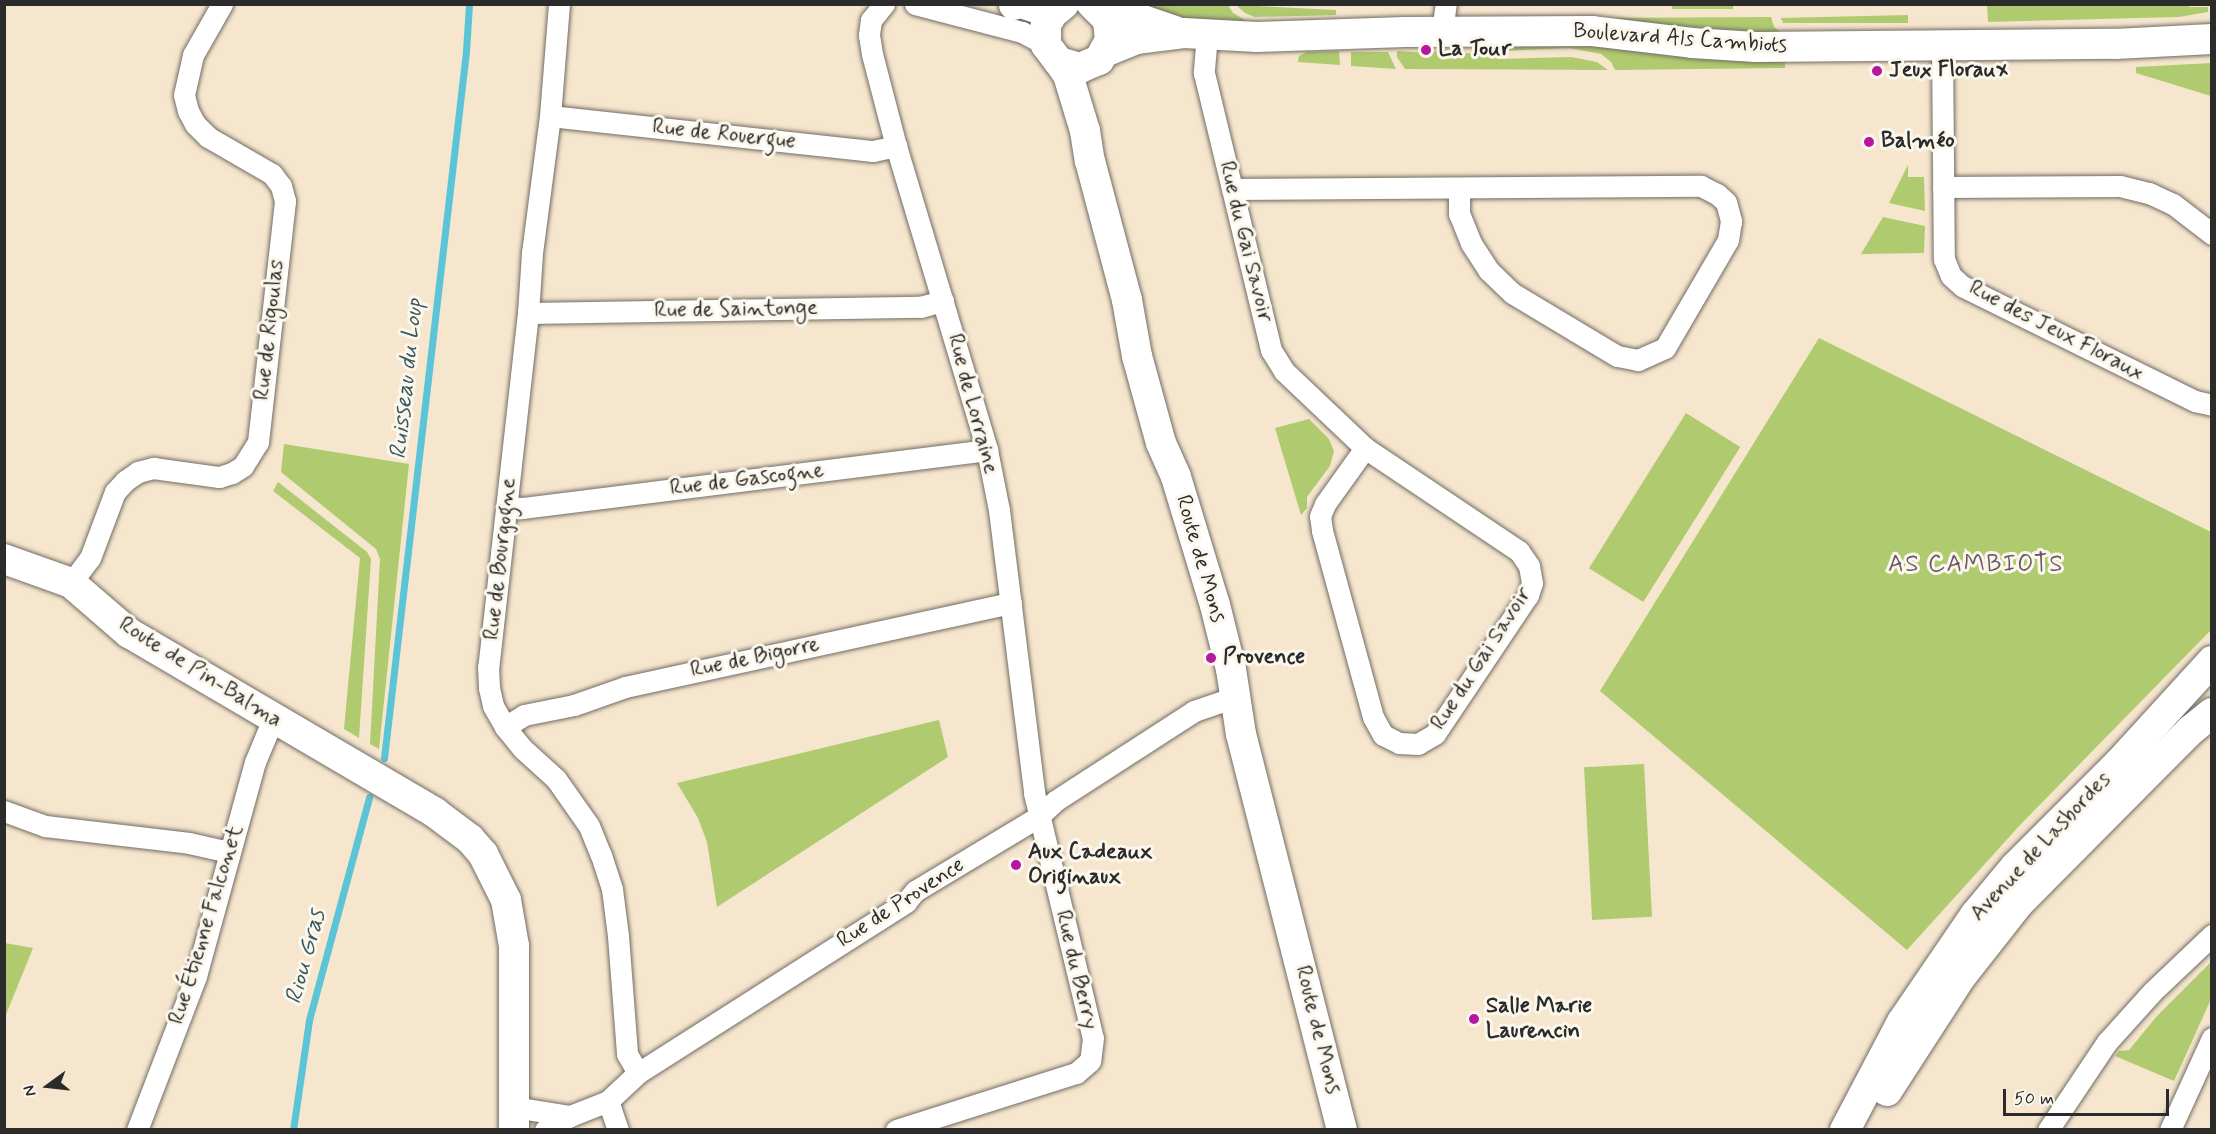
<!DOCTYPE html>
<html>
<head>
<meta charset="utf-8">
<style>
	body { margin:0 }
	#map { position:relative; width:2216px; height:1134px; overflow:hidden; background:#f6e6ce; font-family:Mynerve,sans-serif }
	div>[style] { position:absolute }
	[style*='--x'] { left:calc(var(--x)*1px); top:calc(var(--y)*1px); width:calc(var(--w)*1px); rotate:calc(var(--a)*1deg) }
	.green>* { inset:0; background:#b0ca6f; transform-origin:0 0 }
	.stream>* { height:7px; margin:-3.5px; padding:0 3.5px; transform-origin:3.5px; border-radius:3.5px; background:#5bc4d7 }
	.roads { filter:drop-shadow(0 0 2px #726c64) drop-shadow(0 0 2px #726c64) }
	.street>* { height:21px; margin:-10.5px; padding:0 10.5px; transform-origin:10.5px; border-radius:10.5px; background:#fff }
	.secondary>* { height:30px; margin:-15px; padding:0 15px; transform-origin:15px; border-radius:15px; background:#fff }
	.dots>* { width:16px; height:16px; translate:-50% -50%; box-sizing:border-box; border:3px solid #fbf7ec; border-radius:50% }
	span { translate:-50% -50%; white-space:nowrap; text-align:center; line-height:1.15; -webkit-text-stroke:6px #fbf7ec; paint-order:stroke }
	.street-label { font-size:22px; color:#2b2b2b }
	.poi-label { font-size:22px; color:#2b2b2b; font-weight:700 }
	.left { translate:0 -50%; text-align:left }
	.water-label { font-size:24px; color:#39595f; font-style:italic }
	.neighbourhood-label { font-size:24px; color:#6a5563; letter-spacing:1.5px }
	.frame { position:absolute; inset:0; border:6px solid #2b2b2b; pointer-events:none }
	.north { position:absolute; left:18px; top:1056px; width:60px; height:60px; -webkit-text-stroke:4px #fbf7ec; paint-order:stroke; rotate:255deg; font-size:16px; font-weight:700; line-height:24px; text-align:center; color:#2b2b2b }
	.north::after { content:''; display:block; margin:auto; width:21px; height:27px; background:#2b2b2b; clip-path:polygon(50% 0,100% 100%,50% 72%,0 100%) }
	.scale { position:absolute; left:2003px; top:1089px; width:166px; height:27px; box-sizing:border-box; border:3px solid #2b2b2b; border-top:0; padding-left:8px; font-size:18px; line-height:21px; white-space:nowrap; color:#2b2b2b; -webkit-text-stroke:4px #fbf7ec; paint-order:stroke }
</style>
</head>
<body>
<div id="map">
	<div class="green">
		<i style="clip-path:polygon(1703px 4px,1733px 5px,1733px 9px,1672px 9px,1672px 5px)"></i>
		<i style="clip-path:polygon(2188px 4px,2189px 7px,2208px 7px,2208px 12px,2179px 17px,1988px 22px,1987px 5px)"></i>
		<i style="clip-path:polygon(1143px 5px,1228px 5px,1233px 13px,1252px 24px,1209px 23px,1165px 16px)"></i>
		<i style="clip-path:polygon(1236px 5px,1336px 10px,1336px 15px,1255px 17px,1245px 13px)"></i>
		<i style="clip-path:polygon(1908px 15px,1908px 23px,1783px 23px,1781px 18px)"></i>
		<i style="clip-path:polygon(1771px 17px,1774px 27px,1784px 34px,1712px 34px,1584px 18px)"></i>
		<i style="clip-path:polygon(1573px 41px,1785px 59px,1785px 68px,1615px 70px,1611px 62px,1601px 54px,1569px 48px,1502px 51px,1490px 49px,1490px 42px)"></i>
		<i style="clip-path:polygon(1445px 49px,1501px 59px,1571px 57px,1597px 62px,1608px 70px,1405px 69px,1397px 57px,1397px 51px,1433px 53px,1434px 51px)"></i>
		<i style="clip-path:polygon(1339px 51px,1340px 65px,1298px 62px,1299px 56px,1307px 52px)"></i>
		<i style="clip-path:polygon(1351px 52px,1388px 52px,1396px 69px,1351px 66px)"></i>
		<i style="clip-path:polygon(2211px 63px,2211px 96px,2136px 73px,2136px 67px)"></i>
		<i style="clip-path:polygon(1908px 165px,1908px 177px,1924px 177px,1925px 211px,1889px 203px)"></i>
		<i style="clip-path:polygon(1883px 217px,1925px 226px,1924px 253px,1861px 254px)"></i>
		<i style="clip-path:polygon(1819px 338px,2211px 532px,2211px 630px,2021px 824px,1907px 950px,1600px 691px)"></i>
		<i style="left:1686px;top:413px;width:64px;height:183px;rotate:32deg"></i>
		<i style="clip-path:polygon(1309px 419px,1329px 439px,1334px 451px,1330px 466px,1307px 497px,1307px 508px,1301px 515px,1275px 428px)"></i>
		<i style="clip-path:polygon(284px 444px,409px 464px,379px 749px,370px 744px,380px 559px,376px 549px,281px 472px)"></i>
		<i style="clip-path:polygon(278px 482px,367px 552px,371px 559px,359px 738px,344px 729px,360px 558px,273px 491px)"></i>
		<i style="clip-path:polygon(939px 720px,948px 757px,717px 907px,707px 842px,698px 818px,677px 783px)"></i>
		<i style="left:1644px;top:764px;width:153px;height:60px;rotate:87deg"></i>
		<i style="clip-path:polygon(5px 943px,33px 948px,5px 1017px,4px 943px)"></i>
		<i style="clip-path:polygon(2211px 962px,2211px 999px,2174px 1081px,2115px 1056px,2119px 1051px,2129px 1050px,2157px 1016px)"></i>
	</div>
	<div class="stream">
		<i style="--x:384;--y:758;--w:712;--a:-83.38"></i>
		<i style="--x:466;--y:51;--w:47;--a:-86.3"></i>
		<i style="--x:293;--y:1130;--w:111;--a:-81.7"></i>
		<i style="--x:309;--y:1020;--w:231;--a:-74.9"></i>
	</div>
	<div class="roads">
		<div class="street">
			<i style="--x:559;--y:4;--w:112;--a:94.6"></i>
			<i style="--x:550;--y:116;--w:138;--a:97.5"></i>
			<i style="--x:532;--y:253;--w:60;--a:93.8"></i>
			<i style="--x:528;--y:313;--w:356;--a:96.4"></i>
			<i style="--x:488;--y:667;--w:21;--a:87"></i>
			<i style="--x:489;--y:688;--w:18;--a:77"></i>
			<i style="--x:493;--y:706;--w:24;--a:60"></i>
			<i style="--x:505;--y:727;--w:28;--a:51"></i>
			<i style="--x:523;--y:749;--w:45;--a:42.3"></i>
			<i style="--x:556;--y:779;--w:57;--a:54.9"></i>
			<i style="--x:589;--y:826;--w:31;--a:68"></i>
			<i style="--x:601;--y:855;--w:36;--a:72"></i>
			<i style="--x:612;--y:889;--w:47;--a:82.7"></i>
			<i style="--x:618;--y:936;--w:118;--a:85.6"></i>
			<i style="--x:627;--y:1054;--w:22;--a:60"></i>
			<i style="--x:884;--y:4;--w:21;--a:129"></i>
			<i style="--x:871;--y:20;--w:15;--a:98"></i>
			<i style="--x:869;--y:35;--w:19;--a:81"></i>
			<i style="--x:872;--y:54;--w:95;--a:75.4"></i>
			<i style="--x:896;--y:146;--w:317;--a:73.3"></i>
			<i style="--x:987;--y:450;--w:61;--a:78.7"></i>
			<i style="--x:999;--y:510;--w:285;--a:82.9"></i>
			<i style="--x:1034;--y:793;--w:252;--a:76.5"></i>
			<i style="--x:1093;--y:1038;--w:23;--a:97"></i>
			<i style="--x:1090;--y:1061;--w:18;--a:139"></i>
			<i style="--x:1076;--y:1073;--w:189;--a:162.4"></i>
			<i style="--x:915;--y:4;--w:111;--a:14.7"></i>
			<i style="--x:1022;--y:32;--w:27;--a:28"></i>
			<i style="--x:1011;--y:4;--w:41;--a:18.4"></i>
			<i style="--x:1442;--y:31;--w:27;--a:-82"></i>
			<i style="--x:1207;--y:35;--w:38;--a:95"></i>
			<i style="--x:1204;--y:73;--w:285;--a:76.4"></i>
			<i style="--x:1271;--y:350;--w:25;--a:58"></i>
			<i style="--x:1284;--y:371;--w:112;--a:43.5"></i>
			<i style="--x:1365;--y:448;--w:185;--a:33.8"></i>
			<i style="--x:1519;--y:551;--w:18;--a:56"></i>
			<i style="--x:1529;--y:566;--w:17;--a:80"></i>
			<i style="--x:1532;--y:583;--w:13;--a:108"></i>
			<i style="--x:1528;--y:595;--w:167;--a:123.8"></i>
			<i style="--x:1435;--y:734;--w:20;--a:150"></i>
			<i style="--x:1418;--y:744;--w:19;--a:-177"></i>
			<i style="--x:1399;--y:743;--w:18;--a:-153"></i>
			<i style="--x:1383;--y:735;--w:21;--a:-119"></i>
			<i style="--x:1373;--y:717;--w:194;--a:-105.3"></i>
			<i style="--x:1322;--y:530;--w:14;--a:-98"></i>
			<i style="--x:1320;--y:516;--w:13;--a:-67"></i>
			<i style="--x:1325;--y:504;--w:69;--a:-54.5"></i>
			<i style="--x:1942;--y:45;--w:214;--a:89.5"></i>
			<i style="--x:1944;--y:259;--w:18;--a:68"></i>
			<i style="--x:1951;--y:276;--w:15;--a:42"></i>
			<i style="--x:1962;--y:286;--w:260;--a:26.3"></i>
			<i style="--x:2195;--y:401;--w:17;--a:13"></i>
			<i style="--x:550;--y:116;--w:325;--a:6.2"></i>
			<i style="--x:873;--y:151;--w:24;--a:-12"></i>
			<i style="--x:1943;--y:187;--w:177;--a:-0.3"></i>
			<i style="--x:2120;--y:186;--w:30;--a:14"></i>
			<i style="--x:2149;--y:193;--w:26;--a:25"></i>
			<i style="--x:2173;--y:204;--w:49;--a:37.6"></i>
			<i style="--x:1232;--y:189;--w:469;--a:-0.4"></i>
			<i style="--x:1701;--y:186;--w:18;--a:27"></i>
			<i style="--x:1717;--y:194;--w:12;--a:42"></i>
			<i style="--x:1726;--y:202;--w:20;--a:75"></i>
			<i style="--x:1731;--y:221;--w:19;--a:99"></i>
			<i style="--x:1728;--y:240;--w:125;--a:120.3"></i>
			<i style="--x:1665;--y:348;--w:30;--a:156"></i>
			<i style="--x:1638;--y:360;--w:21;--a:-169"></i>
			<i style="--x:1617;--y:356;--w:122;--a:-149"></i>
			<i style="--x:1512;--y:293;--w:32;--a:-136"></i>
			<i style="--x:1489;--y:271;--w:33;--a:-123"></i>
			<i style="--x:1471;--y:243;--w:31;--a:-112"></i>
			<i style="--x:1459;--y:214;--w:25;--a:-90"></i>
			<i style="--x:528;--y:313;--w:392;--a:-0.9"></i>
			<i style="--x:920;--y:307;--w:24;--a:-15"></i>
			<i style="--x:507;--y:507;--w:15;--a:4"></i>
			<i style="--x:522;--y:508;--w:469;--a:-7.1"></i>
			<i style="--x:71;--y:583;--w:31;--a:-53"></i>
			<i style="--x:90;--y:558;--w:71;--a:-69.3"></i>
			<i style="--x:115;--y:492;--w:15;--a:-48"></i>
			<i style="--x:125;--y:481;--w:16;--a:-35"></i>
			<i style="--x:138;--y:472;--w:16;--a:-15"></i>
			<i style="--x:153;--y:468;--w:67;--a:7.8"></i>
			<i style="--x:219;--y:477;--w:14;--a:-17"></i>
			<i style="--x:232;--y:473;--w:13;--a:-32"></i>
			<i style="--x:243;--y:466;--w:28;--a:-58"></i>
			<i style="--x:258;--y:442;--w:243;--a:-83.6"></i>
			<i style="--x:285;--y:201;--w:16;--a:-105"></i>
			<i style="--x:281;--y:186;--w:15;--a:-127"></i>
			<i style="--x:272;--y:174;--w:74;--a:-150"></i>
			<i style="--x:208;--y:137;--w:18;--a:-135"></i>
			<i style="--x:195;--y:124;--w:15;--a:-118"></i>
			<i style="--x:188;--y:111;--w:16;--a:-104"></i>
			<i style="--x:184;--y:95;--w:41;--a:-77.3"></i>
			<i style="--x:193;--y:55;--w:59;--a:-60.4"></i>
			<i style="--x:505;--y:727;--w:22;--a:-32"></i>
			<i style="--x:524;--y:715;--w:51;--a:-11.3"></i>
			<i style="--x:574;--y:705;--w:54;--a:-19.4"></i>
			<i style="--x:625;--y:687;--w:395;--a:-12.3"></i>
			<i style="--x:4;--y:811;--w:44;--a:20.1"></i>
			<i style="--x:45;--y:826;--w:145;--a:6.7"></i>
			<i style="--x:189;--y:843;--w:41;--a:12.7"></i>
			<i style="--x:608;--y:1101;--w:31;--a:71"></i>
			<i style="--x:514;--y:1107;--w:57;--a:9.1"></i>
			<i style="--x:137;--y:1130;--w:165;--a:-69"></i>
			<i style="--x:196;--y:976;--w:222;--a:-74.6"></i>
			<i style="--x:255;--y:762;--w:47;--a:-67.3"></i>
			<i style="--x:545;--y:1130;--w:29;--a:-29"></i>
			<i style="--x:570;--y:1116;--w:41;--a:-21.5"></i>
			<i style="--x:608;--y:1101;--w:41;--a:-43"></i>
			<i style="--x:638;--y:1073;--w:318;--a:-32.5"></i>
			<i style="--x:906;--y:902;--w:14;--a:-51"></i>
			<i style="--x:915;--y:891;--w:144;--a:-31"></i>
			<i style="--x:1038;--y:817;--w:23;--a:-43"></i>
			<i style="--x:1055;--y:801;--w:166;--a:-32.9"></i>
			<i style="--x:1194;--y:711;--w:43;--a:-18.9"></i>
			<i style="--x:2048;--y:1130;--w:106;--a:-56.2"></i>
			<i style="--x:2107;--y:1042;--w:67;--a:-48"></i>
			<i style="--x:2152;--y:992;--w:83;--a:-43.5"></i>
			<i style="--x:2170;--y:1130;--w:101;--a:-65.5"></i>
		</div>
		<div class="secondary">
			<i style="--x:1064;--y:4;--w:16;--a:140"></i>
			<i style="--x:1052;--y:14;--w:13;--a:119"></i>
			<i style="--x:1046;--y:25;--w:20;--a:90"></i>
			<i style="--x:1046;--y:45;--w:21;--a:53"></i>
			<i style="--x:1059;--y:62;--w:22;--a:16"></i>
			<i style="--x:1080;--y:68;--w:21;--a:-23"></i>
			<i style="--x:1099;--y:60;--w:23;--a:-61"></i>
			<i style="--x:1110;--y:40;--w:20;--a:-96"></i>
			<i style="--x:1108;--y:20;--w:23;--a:-135"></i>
			<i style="--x:1014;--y:5;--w:1;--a:-90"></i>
			<i style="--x:1102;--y:11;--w:36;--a:11"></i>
			<i style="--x:1137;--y:18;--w:40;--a:18.9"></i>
			<i style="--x:1107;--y:51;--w:31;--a:-22"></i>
			<i style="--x:1136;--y:39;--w:48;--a:-7.1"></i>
			<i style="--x:1184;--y:33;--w:73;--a:3.1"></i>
			<i style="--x:1257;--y:37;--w:148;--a:-1.9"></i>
			<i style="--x:1405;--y:32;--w:187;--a:-0.3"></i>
			<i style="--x:1592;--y:31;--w:101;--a:6.8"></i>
			<i style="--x:1692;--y:43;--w:64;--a:3.6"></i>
			<i style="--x:1756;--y:47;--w:359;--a:-0.5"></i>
			<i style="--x:2115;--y:44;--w:97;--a:-3"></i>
			<i style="--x:1059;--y:62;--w:16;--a:55"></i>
			<i style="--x:1068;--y:75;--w:59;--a:73.1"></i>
			<i style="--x:1085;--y:131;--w:30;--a:81"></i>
			<i style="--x:1090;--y:161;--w:144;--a:75.1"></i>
			<i style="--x:1127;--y:300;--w:57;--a:79.9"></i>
			<i style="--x:1137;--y:356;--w:90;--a:74.6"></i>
			<i style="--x:1161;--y:443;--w:37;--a:66"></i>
			<i style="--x:1176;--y:477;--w:134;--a:73.1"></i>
			<i style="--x:1215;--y:605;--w:66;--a:76"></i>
			<i style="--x:1231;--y:669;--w:66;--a:81.3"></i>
			<i style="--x:1241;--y:734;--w:409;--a:75.7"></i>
			<i style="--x:4;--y:559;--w:71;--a:19.7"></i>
			<i style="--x:71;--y:583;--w:77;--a:40.8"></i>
			<i style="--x:129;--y:633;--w:354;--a:30.4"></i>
			<i style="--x:434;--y:812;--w:45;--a:36.9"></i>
			<i style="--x:470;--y:839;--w:20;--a:49"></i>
			<i style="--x:483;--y:854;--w:51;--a:63.4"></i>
			<i style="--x:506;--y:900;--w:47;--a:80.1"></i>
			<i style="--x:514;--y:946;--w:184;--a:90"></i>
			<i style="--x:1887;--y:1091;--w:135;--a:-57.1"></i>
			<i style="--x:1960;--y:978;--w:95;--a:-51.8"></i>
			<i style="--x:2019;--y:903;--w:244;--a:-45.2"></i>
			<i style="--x:2191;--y:730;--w:27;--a:-39"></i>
			<i style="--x:1845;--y:1130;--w:122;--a:-62.2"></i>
			<i style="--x:1902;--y:1022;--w:130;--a:-55.7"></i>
			<i style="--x:1975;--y:915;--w:62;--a:-50.2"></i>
			<i style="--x:2015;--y:867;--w:147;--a:-45"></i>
			<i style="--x:2119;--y:763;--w:138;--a:-47.6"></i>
		</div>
	</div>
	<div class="dots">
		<i style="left:1426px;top:50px;background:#b5179e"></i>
		<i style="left:1877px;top:71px;background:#b5179e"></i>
		<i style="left:1869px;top:142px;background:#b5179e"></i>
		<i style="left:1211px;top:658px;background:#b5179e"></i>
		<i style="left:1016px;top:865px;background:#b5179e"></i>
		<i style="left:1474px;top:1019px;background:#b5179e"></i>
	</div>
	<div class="street-label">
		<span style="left:1680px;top:39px;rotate:4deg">Boulevard Als Cambiots</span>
		<span style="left:724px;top:135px;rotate:6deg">Rue de Rouergue</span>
		<span style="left:1245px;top:242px;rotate:76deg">Rue du Gai Savoir</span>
		<span style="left:736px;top:310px;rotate:-1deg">Rue de Saintonge</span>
		<span style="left:270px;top:330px;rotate:-84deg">Rue de Rigoulas</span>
		<span style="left:2056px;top:331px;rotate:27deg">Rue des Jeux Floraux</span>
		<span style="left:972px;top:404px;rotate:75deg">Rue de Lorraine</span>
		<span style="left:747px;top:480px;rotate:-7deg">Rue de Gascogne</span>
		<span style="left:501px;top:559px;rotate:-84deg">Rue de Bourgogne</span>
		<span style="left:1200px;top:559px;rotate:74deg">Route de Mons</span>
		<span style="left:755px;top:658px;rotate:-12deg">Rue de Bigorre</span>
		<span style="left:1482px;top:659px;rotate:-57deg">Rue du Gai Savoir</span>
		<span style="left:200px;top:673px;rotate:32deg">Route de Pin-Balma</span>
		<span style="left:2041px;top:847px;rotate:-47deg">Avenue de Lasbordes</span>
		<span style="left:901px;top:903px;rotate:-33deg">Rue de Provence</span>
		<span style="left:207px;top:925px;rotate:-73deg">Rue Étienne Falconet</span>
		<span style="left:1076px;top:970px;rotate:76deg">Rue du Berry</span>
		<span style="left:1317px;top:1030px;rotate:76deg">Route de Mons</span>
	</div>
	<div class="poi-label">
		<span class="left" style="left:1438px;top:50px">La Tour</span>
		<span class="left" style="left:1889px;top:71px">Jeux Floraux</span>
		<span class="left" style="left:1881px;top:142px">Balméo</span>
		<span class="left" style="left:1223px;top:658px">Provence</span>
		<span class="left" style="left:1028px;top:865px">Aux Cadeaux<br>Originaux</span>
		<span class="left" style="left:1486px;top:1019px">Salle Marie<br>Laurencin</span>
	</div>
	<div class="water-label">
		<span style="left:407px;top:379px;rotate:-84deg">Ruisseau du Loup</span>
		<span style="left:306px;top:957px;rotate:-75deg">Riou Gras</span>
	</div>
	<div class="neighbourhood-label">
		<span style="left:1976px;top:565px">AS CAMBIOTS</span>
	</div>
	<div class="frame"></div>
	<div class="north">N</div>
	<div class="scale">50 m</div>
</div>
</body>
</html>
